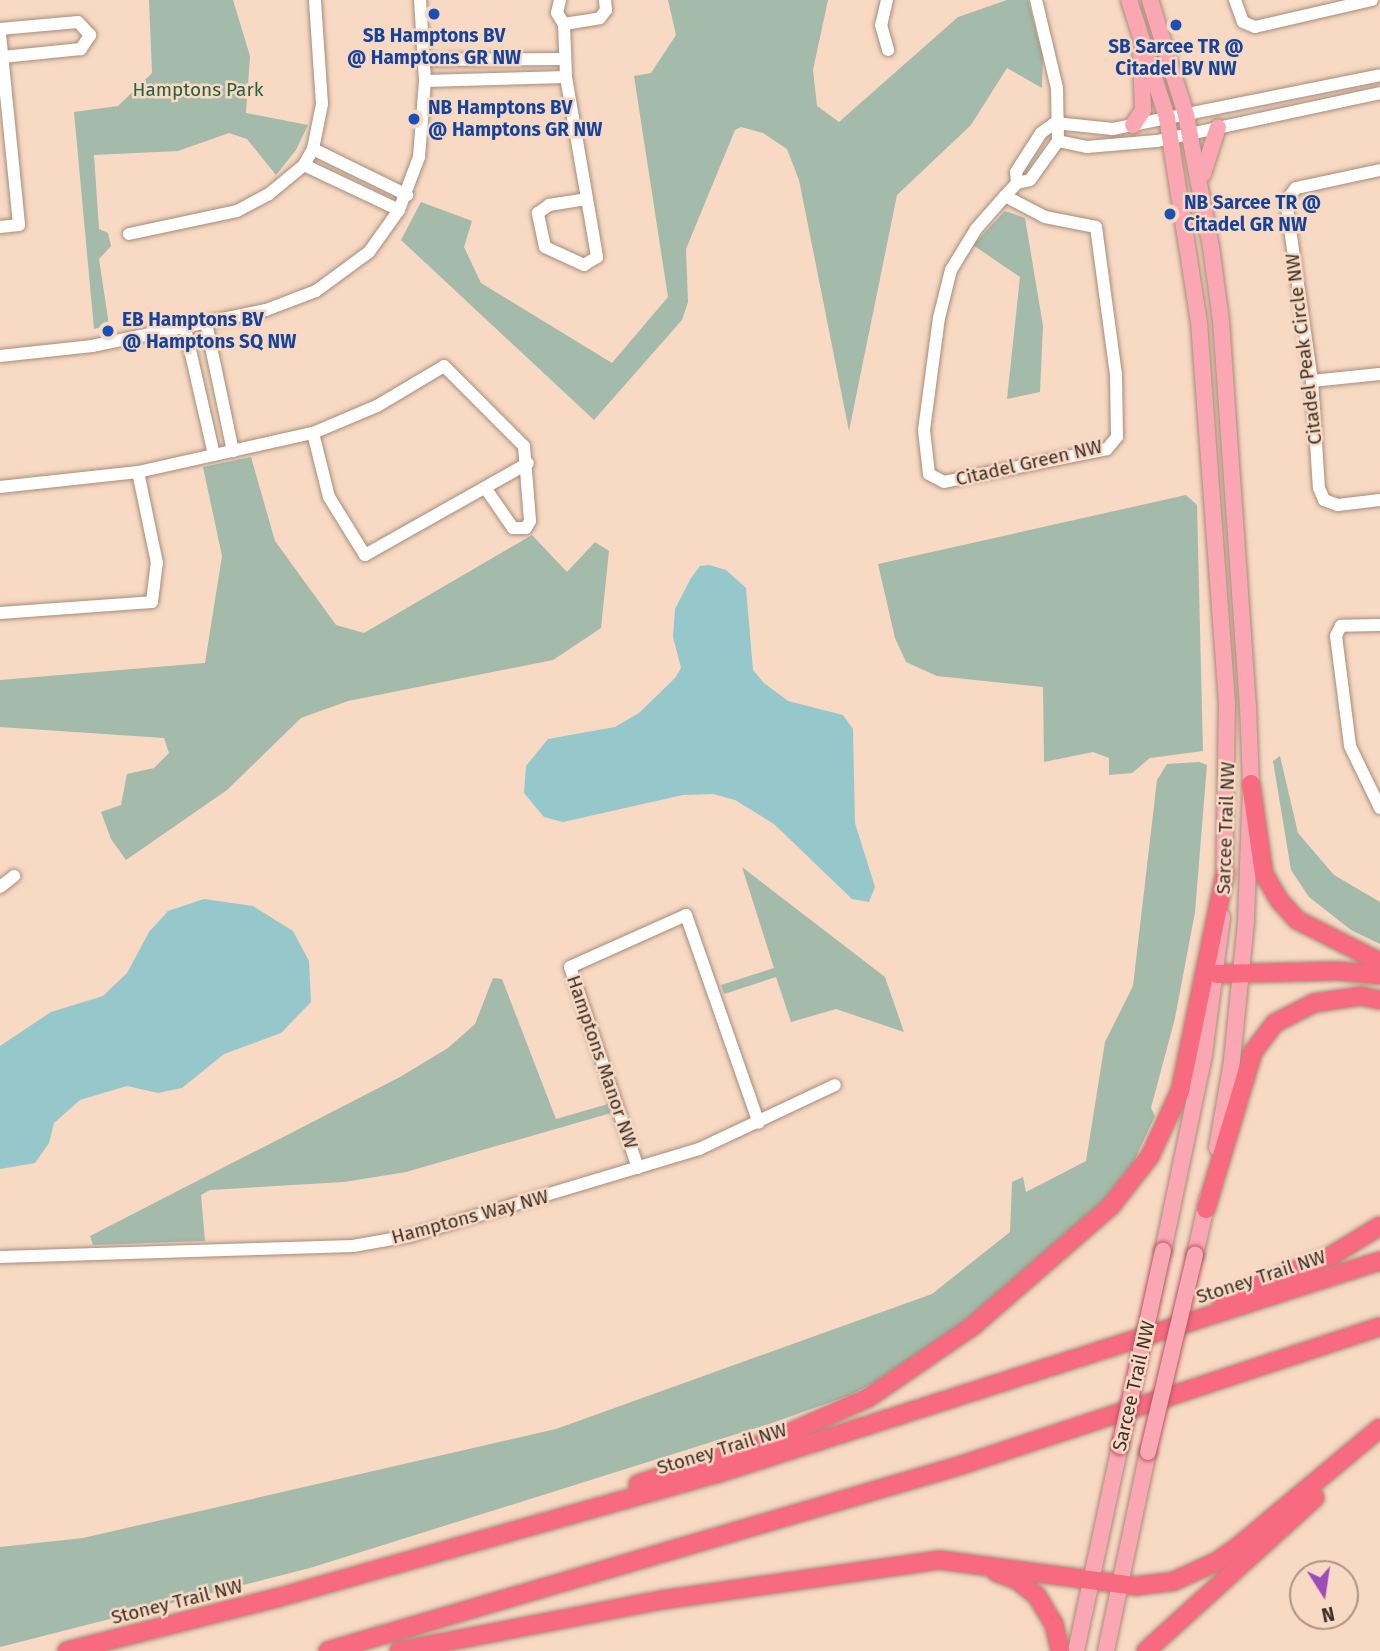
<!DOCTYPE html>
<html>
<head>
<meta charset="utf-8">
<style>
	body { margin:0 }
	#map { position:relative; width:1380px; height:1651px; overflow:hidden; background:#f7d9c4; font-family:"Fira Sans",sans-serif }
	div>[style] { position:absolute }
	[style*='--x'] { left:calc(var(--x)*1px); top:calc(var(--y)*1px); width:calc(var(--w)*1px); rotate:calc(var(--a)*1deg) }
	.green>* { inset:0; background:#a4baab }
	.water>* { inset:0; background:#96c8cb }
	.roads { filter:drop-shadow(0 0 2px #a78c78) drop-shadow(0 0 2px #a78c78) }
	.minor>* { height:12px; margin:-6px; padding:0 6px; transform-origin:6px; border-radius:6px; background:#fff }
	.major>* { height:16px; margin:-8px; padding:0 8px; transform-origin:8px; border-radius:8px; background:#faa6b3 }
	.highway>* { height:18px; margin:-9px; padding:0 9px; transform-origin:9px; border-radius:9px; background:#f76a80 }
	.bridges { filter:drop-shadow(0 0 2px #b65661) drop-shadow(0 0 2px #b65661) }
	.major-bridge>* { height:16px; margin:-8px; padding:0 8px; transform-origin:8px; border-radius:8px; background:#faa6b3 }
	.dots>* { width:19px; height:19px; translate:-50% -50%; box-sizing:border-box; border:4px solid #f7d9c4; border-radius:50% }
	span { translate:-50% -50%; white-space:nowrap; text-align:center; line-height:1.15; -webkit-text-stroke:5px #f7d9c4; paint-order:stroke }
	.transit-label { font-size:19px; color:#164399; font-weight:700 }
	.left { translate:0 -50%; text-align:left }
	.park-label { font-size:19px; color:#255f3d }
	.street-label { font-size:19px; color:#3c3028 }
	.north { position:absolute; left:1289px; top:1560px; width:70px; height:70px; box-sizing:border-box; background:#f7d9c4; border:2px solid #ac9586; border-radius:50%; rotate:168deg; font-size:19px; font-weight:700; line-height:28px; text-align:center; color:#3c3028 }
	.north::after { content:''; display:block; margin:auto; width:24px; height:32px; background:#9f4cbb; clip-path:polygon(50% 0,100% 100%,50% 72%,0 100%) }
</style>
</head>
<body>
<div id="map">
	<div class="green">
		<i style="clip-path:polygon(149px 0,233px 0,250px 56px,246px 113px,308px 125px,296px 150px,276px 175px,247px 139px,229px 133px,178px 151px,94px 155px,99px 229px,108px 233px,111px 246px,99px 259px,109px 325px,94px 329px,74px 112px,118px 106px,152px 73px)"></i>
		<i style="clip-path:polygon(668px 0,828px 0,813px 70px,817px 106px,839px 122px,958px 17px,1007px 0,1028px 0,1043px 57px,1042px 88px,1007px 68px,971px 125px,897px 195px,849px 431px,799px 180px,787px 149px,763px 133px,741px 127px,735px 130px,686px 249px,688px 302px,682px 320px,594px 420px,401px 240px,421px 202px,472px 221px,464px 247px,481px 283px,612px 363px,668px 297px,634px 76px,651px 73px,676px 35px)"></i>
		<i style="clip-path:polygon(1005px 211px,1025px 218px,1043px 326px,1040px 392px,1007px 399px,1020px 277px,973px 245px)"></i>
		<i style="clip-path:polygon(251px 457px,275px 541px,336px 625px,364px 633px,532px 535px,567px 572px,595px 542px,609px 551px,601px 628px,553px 660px,348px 701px,301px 718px,227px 790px,126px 860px,111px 839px,101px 812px,121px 805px,127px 774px,154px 768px,169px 753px,164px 738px,0 727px,0 680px,205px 663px,222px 556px,203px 467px)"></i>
		<i style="clip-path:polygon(1186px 495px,1197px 505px,1203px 751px,1150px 758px,1132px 773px,1109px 775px,1109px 758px,1093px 752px,1044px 762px,1043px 687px,937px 676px,906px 662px,895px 638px,878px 564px)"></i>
		<i style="clip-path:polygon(1280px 756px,1298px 833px,1334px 875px,1380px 902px,1380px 944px,1351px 930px,1309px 897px,1291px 870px,1273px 761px)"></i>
		<i style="clip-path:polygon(1199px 762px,1207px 765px,1195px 912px,1175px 1018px,1151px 1108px,1155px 1116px,1123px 1185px,969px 1322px,903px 1368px,848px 1396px,769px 1424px,310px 1568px,0 1647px,0 1547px,83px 1538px,556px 1429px,932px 1294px,1010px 1232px,1012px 1182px,1023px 1177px,1026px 1192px,1086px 1161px,1105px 1042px,1133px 986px,1157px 780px,1167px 764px)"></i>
		<i style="clip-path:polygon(742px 867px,885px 977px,904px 1032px,836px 1009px,791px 1022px,776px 977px,724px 994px,721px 985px,774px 968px)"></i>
		<i style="clip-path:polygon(493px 978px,502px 979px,556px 1119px,608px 1104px,611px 1113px,406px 1172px,344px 1182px,210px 1190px,201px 1195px,205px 1241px,93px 1245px,90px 1236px,400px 1077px,448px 1048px,475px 1024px)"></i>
	</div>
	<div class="water">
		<i style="clip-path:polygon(709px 565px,726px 570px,746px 588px,753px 670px,764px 683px,788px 701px,843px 715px,853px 729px,855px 823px,875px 887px,869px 902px,852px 899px,774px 824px,735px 800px,713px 794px,683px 795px,563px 822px,544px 817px,524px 793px,526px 766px,548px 739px,615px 727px,639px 713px,675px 678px,681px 668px,673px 637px,675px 609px,691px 578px,700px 566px)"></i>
		<i style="clip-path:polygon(204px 899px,253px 906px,293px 931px,309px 961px,311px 1002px,281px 1033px,224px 1054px,182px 1088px,158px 1093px,127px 1086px,80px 1100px,54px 1123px,49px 1143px,35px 1163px,0 1169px,0 1046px,51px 1012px,103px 996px,127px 973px,149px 932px,168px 911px)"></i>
	</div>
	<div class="roads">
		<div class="minor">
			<i style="--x:560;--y:0;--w:13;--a:103"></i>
			<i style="--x:557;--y:13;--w:13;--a:58"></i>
			<i style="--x:564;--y:24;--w:53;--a:87.8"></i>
			<i style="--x:566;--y:77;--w:183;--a:80.2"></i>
			<i style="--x:597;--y:257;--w:15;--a:148"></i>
			<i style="--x:584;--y:265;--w:43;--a:-155.2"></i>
			<i style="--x:545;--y:247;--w:35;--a:-102"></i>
			<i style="--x:538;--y:213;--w:14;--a:-36"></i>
			<i style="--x:549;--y:205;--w:36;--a:-9"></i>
			<i style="--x:887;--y:0;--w:26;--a:103"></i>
			<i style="--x:881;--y:25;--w:26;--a:74"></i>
			<i style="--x:1235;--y:0;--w:23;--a:70"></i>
			<i style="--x:1243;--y:22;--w:13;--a:23"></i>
			<i style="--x:1255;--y:27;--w:120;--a:-13"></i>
			<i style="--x:564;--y:24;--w:36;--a:-9"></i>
			<i style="--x:600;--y:18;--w:10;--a:-53"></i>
			<i style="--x:606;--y:10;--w:10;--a:-96"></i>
			<i style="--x:0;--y:29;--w:78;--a:-5.1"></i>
			<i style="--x:78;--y:22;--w:18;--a:47"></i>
			<i style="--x:90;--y:35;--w:17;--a:123"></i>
			<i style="--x:81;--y:49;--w:79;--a:174.2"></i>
			<i style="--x:0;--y:34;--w:192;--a:84.3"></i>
			<i style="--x:19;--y:225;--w:19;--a:174"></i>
			<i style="--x:424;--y:60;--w:140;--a:-0.4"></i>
			<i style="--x:425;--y:81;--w:141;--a:-1.6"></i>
			<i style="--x:1058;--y:141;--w:30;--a:12"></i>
			<i style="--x:1087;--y:147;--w:70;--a:-4.9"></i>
			<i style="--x:1157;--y:141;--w:228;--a:-12.1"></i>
			<i style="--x:313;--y:149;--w:105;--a:26.1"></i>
			<i style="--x:304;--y:165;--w:105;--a:25.3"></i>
			<i style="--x:1380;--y:170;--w:86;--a:167.9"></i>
			<i style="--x:1296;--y:188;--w:16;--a:128"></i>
			<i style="--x:1286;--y:201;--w:182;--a:81.8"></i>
			<i style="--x:1312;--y:381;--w:107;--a:86.3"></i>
			<i style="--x:1319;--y:488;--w:13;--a:67"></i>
			<i style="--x:1324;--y:500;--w:15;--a:20"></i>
			<i style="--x:1338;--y:505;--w:42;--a:-6.8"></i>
			<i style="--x:1017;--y:183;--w:11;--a:-95"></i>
			<i style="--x:1016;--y:172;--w:46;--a:-57.3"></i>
			<i style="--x:1041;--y:133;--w:17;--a:-36"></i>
			<i style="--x:1055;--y:123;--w:58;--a:5.9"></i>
			<i style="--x:1113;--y:129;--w:272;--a:-11.4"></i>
			<i style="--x:1005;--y:196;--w:45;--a:27.7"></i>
			<i style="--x:1045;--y:217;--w:52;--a:11.1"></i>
			<i style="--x:1096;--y:227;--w:149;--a:82.3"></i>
			<i style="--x:1116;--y:375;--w:62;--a:89.1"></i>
			<i style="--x:1117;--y:437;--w:16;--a:130"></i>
			<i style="--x:1107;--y:449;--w:166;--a:168.6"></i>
			<i style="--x:944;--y:482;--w:17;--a:-152"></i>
			<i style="--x:929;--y:474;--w:44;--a:-96.5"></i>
			<i style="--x:924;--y:430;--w:113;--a:-82.4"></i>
			<i style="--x:939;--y:318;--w:49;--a:-76"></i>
			<i style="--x:951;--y:270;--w:48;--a:-58.6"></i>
			<i style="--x:976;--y:229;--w:44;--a:-48.7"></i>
			<i style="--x:1005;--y:196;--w:18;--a:-47"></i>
			<i style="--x:1017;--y:183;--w:13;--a:-13"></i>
			<i style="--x:1030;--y:180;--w:48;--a:-54.3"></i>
			<i style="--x:1058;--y:141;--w:53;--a:-91.1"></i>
			<i style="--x:1057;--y:88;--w:90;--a:-103.4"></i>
			<i style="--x:129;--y:234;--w:110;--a:-12"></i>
			<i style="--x:237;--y:211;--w:36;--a:-28"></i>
			<i style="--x:269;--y:194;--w:45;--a:-39.6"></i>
			<i style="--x:304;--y:165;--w:18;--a:-61"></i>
			<i style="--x:313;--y:149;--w:46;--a:-78.7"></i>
			<i style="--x:322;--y:104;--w:104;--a:-93.9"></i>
			<i style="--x:206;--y:323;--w:131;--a:78.1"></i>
			<i style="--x:185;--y:328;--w:130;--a:77.1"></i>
			<i style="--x:0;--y:356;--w:93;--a:-6.2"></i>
			<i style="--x:92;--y:346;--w:178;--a:-11.7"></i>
			<i style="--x:266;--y:310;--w:53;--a:-20.8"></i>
			<i style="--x:316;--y:291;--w:66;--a:-36.3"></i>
			<i style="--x:369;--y:252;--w:52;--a:-54.5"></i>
			<i style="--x:399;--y:210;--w:57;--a:-69.3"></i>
			<i style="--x:419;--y:157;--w:76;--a:-85.5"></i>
			<i style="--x:425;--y:81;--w:81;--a:-93.5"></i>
			<i style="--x:1312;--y:381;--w:68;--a:-5.9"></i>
			<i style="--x:313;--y:433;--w:66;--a:76"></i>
			<i style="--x:329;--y:497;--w:68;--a:58.2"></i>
			<i style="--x:365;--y:555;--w:187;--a:-29.4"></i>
			<i style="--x:0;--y:487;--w:139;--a:-6.2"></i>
			<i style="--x:138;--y:472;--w:179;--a:-12.6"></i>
			<i style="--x:313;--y:433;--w:69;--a:-22.9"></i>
			<i style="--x:377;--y:406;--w:78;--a:-30.8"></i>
			<i style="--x:444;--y:366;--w:113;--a:45"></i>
			<i style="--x:524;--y:446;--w:75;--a:85.4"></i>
			<i style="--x:530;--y:521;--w:8;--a:120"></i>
			<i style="--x:526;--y:528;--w:13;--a:180"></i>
			<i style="--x:513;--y:528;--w:47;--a:-124.7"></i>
			<i style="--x:0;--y:613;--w:152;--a:-4.1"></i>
			<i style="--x:152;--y:602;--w:39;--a:-83"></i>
			<i style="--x:157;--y:563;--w:93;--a:-101.8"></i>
			<i style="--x:1380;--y:625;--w:39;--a:179"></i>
			<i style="--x:1341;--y:626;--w:11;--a:117"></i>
			<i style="--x:1336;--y:636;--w:111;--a:82.7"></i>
			<i style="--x:1350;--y:746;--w:69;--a:64.2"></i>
			<i style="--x:0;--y:887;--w:18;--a:-38"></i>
			<i style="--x:638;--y:1168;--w:212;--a:-108.7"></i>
			<i style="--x:570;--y:967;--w:127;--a:-24.1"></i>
			<i style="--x:686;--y:915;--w:220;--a:70.7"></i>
			<i style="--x:0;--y:1257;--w:353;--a:-1.8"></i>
			<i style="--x:353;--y:1246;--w:57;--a:-10.1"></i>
			<i style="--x:409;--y:1236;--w:303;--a:-16.7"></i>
			<i style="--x:699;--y:1149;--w:150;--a:-25.2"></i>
		</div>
		<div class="major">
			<i style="--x:1129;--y:0;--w:124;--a:72.1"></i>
			<i style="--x:1167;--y:118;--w:206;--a:81.1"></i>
			<i style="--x:1199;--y:322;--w:382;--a:85.8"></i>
			<i style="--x:1227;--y:703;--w:181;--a:90.9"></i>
			<i style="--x:1150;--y:0;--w:121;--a:72.6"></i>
			<i style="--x:1186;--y:115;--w:134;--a:79.3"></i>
			<i style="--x:1211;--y:247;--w:75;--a:82.3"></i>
			<i style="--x:1221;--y:321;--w:387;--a:86"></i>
			<i style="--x:1248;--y:707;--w:77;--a:87.8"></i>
			<i style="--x:1251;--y:784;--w:138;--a:92.1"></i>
			<i style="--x:1246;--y:922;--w:140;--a:95.8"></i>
			<i style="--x:1232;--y:1061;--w:88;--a:99.8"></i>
			<i style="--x:1133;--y:125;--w:18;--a:-56"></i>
			<i style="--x:1143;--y:110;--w:55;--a:-92.1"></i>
			<i style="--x:1203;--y:174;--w:49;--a:-72.3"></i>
			<i style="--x:1163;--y:1251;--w:201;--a:-78.2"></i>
			<i style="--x:1204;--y:1054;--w:138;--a:-82.5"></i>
			<i style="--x:1195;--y:1255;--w:59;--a:-77.4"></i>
			<i style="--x:1076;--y:1651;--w:210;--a:-77.9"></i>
			<i style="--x:1106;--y:1651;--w:203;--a:-78.1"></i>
		</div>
		<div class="highway">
			<i style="--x:1251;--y:784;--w:91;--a:81.8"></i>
			<i style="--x:1264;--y:874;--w:30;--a:60"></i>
			<i style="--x:1279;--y:900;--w:27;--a:48"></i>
			<i style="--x:1297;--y:920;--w:93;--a:26.8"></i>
			<i style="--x:1217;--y:974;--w:120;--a:-1.4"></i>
			<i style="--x:1337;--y:971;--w:43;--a:5.3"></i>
			<i style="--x:1206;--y:1209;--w:164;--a:-73.3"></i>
			<i style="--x:1253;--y:1052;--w:36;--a:-53"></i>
			<i style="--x:1275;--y:1023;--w:44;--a:-27.1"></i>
			<i style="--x:1314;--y:1003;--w:48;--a:-8.5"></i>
			<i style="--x:1361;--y:996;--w:19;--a:12"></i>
			<i style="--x:1222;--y:1300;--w:118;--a:-22"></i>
			<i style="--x:1331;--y:1256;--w:57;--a:-31.5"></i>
			<i style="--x:638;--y:1484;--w:140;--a:-17.9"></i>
			<i style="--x:771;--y:1441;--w:106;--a:-23.9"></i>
			<i style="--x:868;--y:1398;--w:127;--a:-34.4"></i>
			<i style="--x:973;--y:1326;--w:183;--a:-41"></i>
			<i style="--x:1111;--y:1206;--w:63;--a:-52"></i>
			<i style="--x:1150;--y:1156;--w:72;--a:-65.2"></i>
			<i style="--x:1180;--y:1091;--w:223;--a:-78.3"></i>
			<i style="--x:996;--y:1572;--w:22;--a:21"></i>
			<i style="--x:1017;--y:1580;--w:26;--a:39"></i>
			<i style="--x:1037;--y:1596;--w:33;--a:59"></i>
			<i style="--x:1054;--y:1624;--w:28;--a:77"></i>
			<i style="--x:67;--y:1651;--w:217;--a:-14.2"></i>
			<i style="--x:277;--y:1598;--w:456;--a:-15.8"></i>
			<i style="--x:716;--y:1474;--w:697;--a:-17.79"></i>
			<i style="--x:328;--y:1651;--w:661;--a:-16.35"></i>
			<i style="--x:962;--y:1465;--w:440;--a:-18.3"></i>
			<i style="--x:399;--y:1651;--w:268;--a:-11"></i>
			<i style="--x:662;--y:1600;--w:281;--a:-8.2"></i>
			<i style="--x:940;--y:1560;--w:198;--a:7.6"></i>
			<i style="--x:1136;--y:1586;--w:38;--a:-7"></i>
			<i style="--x:1174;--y:1581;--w:46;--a:-24.3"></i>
			<i style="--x:1216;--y:1562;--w:29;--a:-35"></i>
			<i style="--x:1240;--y:1545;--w:182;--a:-39.9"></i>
			<i style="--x:1146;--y:1651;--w:228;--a:-42.2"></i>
		</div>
	</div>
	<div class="bridges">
		<div class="major-bridge">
			<i style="--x:1120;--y:1446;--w:200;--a:-77.6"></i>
			<i style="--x:1148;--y:1452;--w:203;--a:-76.6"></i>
		</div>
	</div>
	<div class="dots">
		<i style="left:434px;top:14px;background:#1a4fb4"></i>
		<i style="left:1176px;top:25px;background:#1a4fb4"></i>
		<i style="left:414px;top:119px;background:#1a4fb4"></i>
		<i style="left:1170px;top:214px;background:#1a4fb4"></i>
		<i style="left:108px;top:331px;background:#1a4fb4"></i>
	</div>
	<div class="transit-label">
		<span style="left:434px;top:47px">SB Hamptons BV<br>@ Hamptons GR NW</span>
		<span style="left:1176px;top:58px">SB Sarcee TR @<br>Citadel BV NW</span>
		<span class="left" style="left:428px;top:119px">NB Hamptons BV<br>@ Hamptons GR NW</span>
		<span class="left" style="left:1184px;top:214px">NB Sarcee TR @<br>Citadel GR NW</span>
		<span class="left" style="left:122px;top:331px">EB Hamptons BV<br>@ Hamptons SQ NW</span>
	</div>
	<div class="park-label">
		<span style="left:198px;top:90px">Hamptons Park</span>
	</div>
	<div class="street-label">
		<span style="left:1304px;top:349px;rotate:-97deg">Citadel Peak Circle NW</span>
		<span style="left:1029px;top:463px;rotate:-13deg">Citadel Green NW</span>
		<span style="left:1226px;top:828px;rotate:-88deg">Sarcee Trail NW</span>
		<span style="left:602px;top:1062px;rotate:71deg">Hamptons Manor NW</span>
		<span style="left:470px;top:1217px;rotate:-15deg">Hamptons Way NW</span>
		<span style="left:1261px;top:1277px;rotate:-18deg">Stoney Trail NW</span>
		<span style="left:1134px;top:1386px;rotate:-77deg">Sarcee Trail NW</span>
		<span style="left:722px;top:1449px;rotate:-17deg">Stoney Trail NW</span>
		<span style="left:177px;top:1602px;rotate:-14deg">Stoney Trail NW</span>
	</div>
	<div class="north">N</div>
</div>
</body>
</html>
